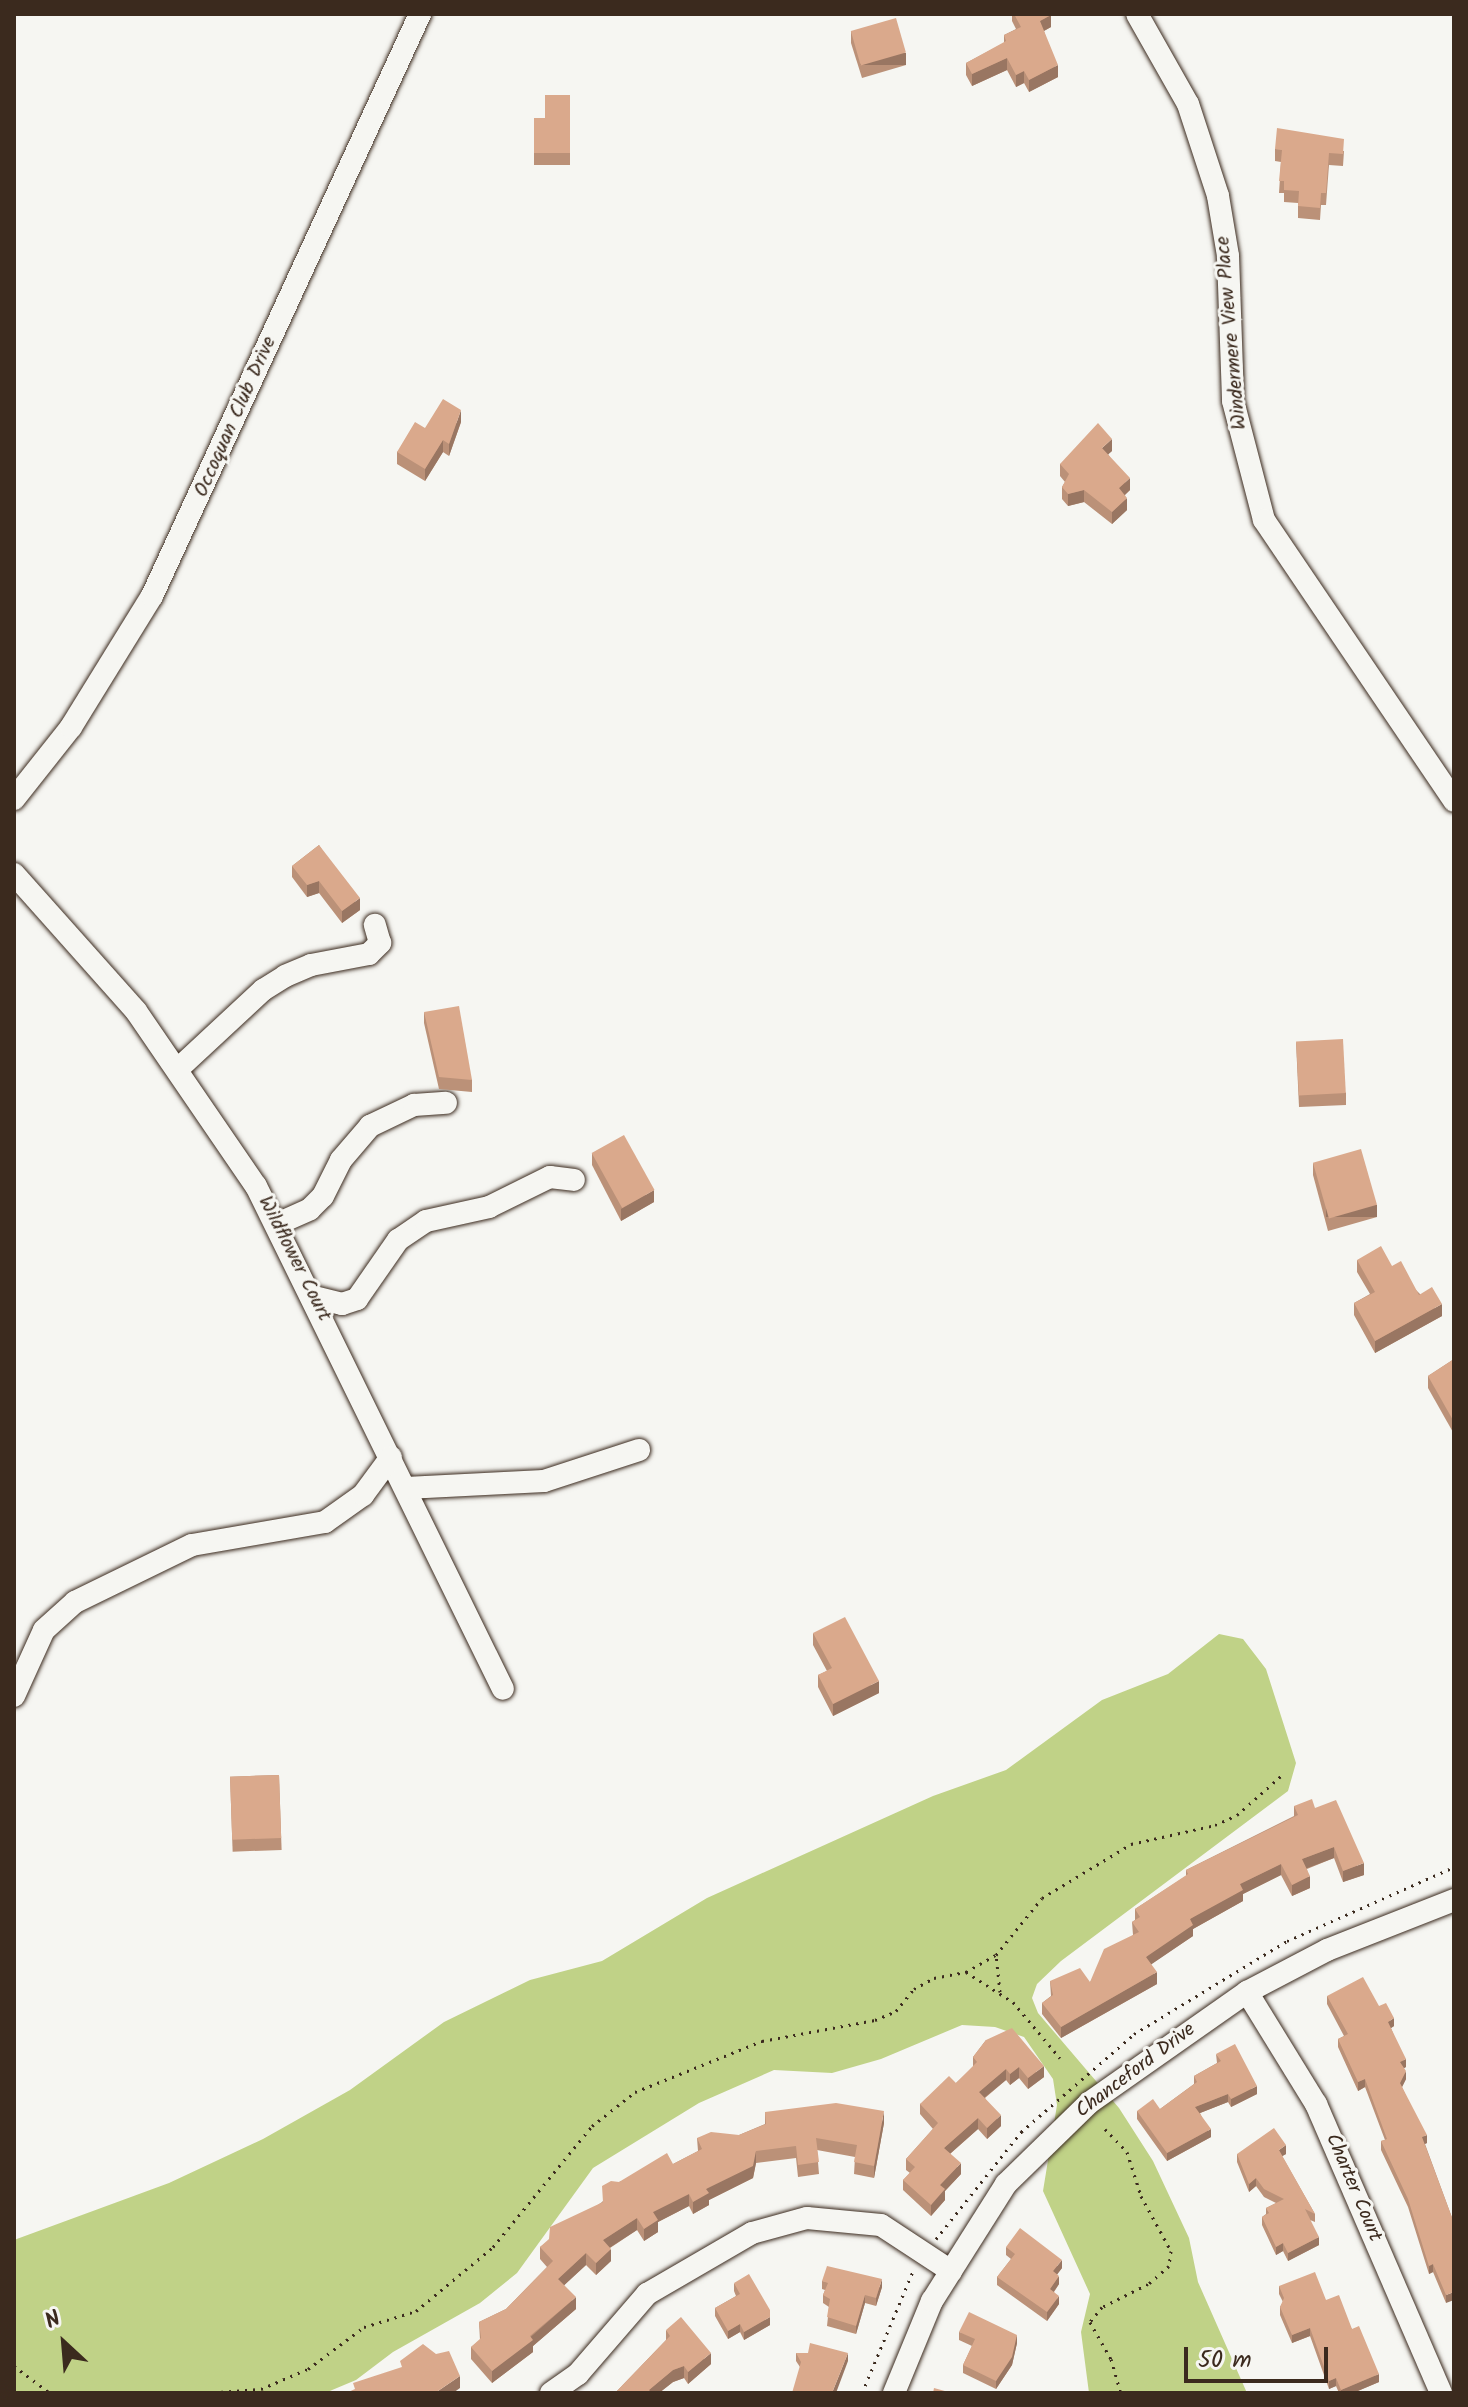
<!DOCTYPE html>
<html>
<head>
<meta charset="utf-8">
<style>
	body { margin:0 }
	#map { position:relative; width:1468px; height:2407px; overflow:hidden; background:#f6f6f2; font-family:Kalam,sans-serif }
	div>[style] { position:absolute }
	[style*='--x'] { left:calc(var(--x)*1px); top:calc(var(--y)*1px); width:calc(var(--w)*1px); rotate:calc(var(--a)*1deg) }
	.green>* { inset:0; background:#c0d287 }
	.path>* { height:3px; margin-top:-1.5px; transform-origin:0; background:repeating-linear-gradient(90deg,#3b2a1e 0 2px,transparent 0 8px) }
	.roads { filter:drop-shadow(0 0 2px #3b2a1e) drop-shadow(0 0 2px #3b2a1e) }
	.minor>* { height:22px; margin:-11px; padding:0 11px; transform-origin:11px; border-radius:11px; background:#f6f6f2 }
	.wall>* { inset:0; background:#bb9178; transform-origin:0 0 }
	.shaded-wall>* { inset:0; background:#997662; transform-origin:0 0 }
	.building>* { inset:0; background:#daa98c; transform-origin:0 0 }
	span { translate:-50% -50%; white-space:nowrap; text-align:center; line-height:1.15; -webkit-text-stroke:6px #f6f6f2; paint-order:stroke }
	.street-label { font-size:20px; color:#3b2a1e }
	.frame { position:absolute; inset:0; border:16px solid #3b2a1e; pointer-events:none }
	.north { position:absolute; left:24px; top:2303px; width:80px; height:80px; -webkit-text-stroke:6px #f6f6f2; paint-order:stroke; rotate:334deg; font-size:22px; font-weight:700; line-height:32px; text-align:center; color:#3b2a1e }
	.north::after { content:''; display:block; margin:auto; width:28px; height:36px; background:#3b2a1e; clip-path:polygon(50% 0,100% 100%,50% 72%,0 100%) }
	.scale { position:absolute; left:1184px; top:2347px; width:144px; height:36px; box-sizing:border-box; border:4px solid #3b2a1e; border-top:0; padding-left:10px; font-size:24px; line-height:28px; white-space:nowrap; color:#3b2a1e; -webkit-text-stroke:6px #f6f6f2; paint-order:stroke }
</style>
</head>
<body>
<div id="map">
	<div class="green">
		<i style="clip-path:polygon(1219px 1634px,1243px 1639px,1266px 1669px,1296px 1763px,1288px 1791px,1061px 1961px,1037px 1984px,1032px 1998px,1038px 2013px,1119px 2108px,1153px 2161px,1189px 2238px,1198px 2282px,1247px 2393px,1089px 2393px,1081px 2332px,1090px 2294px,1043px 2191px,1057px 2105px,1053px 2079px,1024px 2037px,995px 2027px,962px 2025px,881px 2059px,832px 2073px,774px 2070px,699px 2103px,593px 2168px,517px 2273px,480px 2303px,393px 2352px,356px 2380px,325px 2393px,14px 2393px,14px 2240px,169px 2183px,263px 2139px,350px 2090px,444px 2022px,530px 1980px,602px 1961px,707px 1898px,933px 1796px,1006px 1770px,1102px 1700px,1168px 1674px)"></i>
	</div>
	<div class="path">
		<i style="--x:966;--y:1972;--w:34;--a:-30"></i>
		<i style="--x:1000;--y:1992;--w:37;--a:-96"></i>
		<i style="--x:996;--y:1955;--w:73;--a:-51.1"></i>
		<i style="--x:1042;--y:1898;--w:104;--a:-31.2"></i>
		<i style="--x:1131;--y:1844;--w:86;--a:-12.7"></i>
		<i style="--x:1215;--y:1825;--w:24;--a:-24"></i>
		<i style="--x:1237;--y:1815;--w:60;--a:-41.6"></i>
		<i style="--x:1105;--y:2129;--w:32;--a:46"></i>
		<i style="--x:1127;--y:2152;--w:46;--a:72.3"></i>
		<i style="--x:1141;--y:2196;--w:63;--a:61.4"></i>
		<i style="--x:1171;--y:2251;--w:15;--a:98"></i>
		<i style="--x:1169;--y:2266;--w:28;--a:139"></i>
		<i style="--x:1148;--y:2284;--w:51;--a:153.4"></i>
		<i style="--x:1102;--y:2307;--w:19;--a:129"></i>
		<i style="--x:1090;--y:2322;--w:43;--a:60.4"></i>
		<i style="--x:1111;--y:2359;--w:35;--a:74"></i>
		<i style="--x:936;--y:2239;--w:137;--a:-51.5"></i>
		<i style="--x:1021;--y:2132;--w:150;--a:-40.9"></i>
		<i style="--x:1134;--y:2034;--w:179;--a:-31.3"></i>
		<i style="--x:1287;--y:1941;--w:183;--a:-23.9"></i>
		<i style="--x:14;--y:2366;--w:45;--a:36.9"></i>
		<i style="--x:205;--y:2393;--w:56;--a:-4.1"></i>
		<i style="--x:261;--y:2389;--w:51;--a:-23.1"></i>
		<i style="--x:308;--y:2369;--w:70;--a:-36.9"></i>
		<i style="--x:364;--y:2327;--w:54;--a:-17.1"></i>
		<i style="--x:416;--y:2311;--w:100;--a:-39.7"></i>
		<i style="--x:493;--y:2247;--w:156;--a:-50.7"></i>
		<i style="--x:592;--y:2126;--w:55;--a:-38.3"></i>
		<i style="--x:635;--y:2092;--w:137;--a:-21.9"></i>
		<i style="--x:762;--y:2041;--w:115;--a:-10.5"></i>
		<i style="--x:875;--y:2020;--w:23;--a:-23"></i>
		<i style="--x:896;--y:2011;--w:28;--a:-51"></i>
		<i style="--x:914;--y:1989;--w:23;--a:-29"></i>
		<i style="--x:934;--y:1978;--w:33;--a:-11"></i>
		<i style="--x:966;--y:1972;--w:56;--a:32.6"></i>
		<i style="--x:1013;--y:2002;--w:73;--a:50"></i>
		<i style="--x:862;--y:2393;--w:132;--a:-67.3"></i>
	</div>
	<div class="roads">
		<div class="minor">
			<i style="--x:1137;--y:14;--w:103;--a:60.5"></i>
			<i style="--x:1188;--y:104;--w:97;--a:71.9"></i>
			<i style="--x:1218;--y:196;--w:61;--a:80.5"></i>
			<i style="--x:1228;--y:256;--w:145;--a:88"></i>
			<i style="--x:1233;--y:401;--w:123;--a:75.4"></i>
			<i style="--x:1264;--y:520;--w:339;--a:55.9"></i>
			<i style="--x:14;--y:799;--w:92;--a:-51.6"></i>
			<i style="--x:71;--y:727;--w:154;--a:-58.3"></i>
			<i style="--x:152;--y:596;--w:641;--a:-65.27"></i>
			<i style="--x:14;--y:874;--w:183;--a:48.3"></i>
			<i style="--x:136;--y:1011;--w:212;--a:55.6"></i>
			<i style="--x:256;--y:1186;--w:560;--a:63.85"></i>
			<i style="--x:179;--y:1068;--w:115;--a:-42.9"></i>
			<i style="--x:263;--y:990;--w:26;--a:-32"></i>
			<i style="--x:285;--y:976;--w:28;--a:-23"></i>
			<i style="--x:311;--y:965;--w:59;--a:-10.7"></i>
			<i style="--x:369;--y:954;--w:16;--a:-45"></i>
			<i style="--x:380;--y:943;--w:19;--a:-106"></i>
			<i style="--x:277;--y:1224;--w:36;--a:-24"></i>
			<i style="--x:310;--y:1209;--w:18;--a:-45"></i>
			<i style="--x:323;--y:1196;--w:40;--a:-63.4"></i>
			<i style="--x:341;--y:1160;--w:45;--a:-49.5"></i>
			<i style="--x:370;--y:1126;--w:49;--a:-25.5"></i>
			<i style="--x:414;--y:1105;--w:32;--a:-4"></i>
			<i style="--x:314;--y:1297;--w:29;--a:14"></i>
			<i style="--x:342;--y:1304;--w:16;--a:-18"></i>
			<i style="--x:357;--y:1299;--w:72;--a:-55.2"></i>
			<i style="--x:398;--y:1240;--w:34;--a:-34"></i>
			<i style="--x:426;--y:1221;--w:65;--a:-12.5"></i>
			<i style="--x:489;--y:1207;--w:68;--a:-26.2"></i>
			<i style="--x:550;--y:1177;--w:24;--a:7"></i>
			<i style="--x:406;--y:1488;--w:138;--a:-2.9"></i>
			<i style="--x:544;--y:1481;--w:100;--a:-18.1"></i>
			<i style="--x:14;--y:1696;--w:72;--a:-65.6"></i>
			<i style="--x:44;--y:1630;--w:42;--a:-42.1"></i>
			<i style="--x:75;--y:1602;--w:130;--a:-26"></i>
			<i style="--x:192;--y:1545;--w:135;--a:-9.8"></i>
			<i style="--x:325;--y:1522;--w:47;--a:-35.4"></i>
			<i style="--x:363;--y:1495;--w:47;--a:-53.6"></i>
			<i style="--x:1247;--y:1992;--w:132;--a:58.4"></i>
			<i style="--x:1316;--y:2104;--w:315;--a:66.6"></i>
			<i style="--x:551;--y:2393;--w:33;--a:-35"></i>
			<i style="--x:578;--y:2374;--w:106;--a:-49.2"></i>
			<i style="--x:647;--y:2294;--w:121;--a:-30.2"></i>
			<i style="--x:752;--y:2233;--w:57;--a:-15.3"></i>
			<i style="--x:807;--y:2218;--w:74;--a:5.4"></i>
			<i style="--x:881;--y:2225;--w:84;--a:33.3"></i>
			<i style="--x:894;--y:2393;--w:100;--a:-67.6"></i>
			<i style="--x:932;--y:2301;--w:138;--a:-57.7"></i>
			<i style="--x:1006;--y:2184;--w:116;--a:-44.3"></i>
			<i style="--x:1089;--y:2103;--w:193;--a:-35.1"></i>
			<i style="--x:1247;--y:1992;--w:90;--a:-27.7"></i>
			<i style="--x:1327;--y:1950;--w:136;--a:-21.5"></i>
		</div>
	</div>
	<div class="wall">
		<i style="clip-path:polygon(1012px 14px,1050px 14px,1051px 27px,1044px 31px,1058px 77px,1029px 92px,1024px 83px,1016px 87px,1007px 70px,972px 86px,966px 75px,966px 63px,1004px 43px,1004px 35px,1016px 29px,1012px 21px)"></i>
		<i style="clip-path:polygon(851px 31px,906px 65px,862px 78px,851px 43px)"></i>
		<i style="clip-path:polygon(570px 95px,570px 165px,534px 165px,534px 118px,545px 118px)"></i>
		<i style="clip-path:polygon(1275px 149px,1344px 151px,1343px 166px,1329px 165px,1326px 205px,1321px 205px,1320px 220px,1298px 218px,1298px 203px,1284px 202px,1284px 193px,1279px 193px,1281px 162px,1275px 161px)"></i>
		<i style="clip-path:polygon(461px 422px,449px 456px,443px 452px,425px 481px,397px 464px,397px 452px,425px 428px)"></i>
		<i style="clip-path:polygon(1112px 451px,1108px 454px,1130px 490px,1125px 495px,1127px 510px,1112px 524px,1084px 502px,1068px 506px,1062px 499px,1062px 487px,1065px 482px,1060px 476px,1060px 464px)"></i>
		<i style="clip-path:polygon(319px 845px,360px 910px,342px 923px,319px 893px,307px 897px,292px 877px,292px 866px)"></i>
		<i style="clip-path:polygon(424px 1012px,472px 1080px,472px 1092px,439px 1089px,424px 1023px)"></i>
		<i style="clip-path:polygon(1296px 1042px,1346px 1093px,1346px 1105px,1299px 1107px)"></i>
		<i style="clip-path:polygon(592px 1153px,654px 1202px,621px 1221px,592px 1165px)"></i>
		<i style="clip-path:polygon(1313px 1163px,1377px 1217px,1328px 1231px,1313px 1175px)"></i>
		<i style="clip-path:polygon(1357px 1260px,1392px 1266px,1442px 1316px,1375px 1353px,1354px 1315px,1354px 1303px,1370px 1294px,1357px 1272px)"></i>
		<i style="clip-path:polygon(1454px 1359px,1454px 1434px,1428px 1388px,1428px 1376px)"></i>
		<i style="clip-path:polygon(813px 1633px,879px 1693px,833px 1716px,818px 1687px,818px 1675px,827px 1671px,813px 1645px)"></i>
		<i style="left:279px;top:1775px;width:75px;height:49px;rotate:88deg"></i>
		<i style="clip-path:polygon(1294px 1806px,1315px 1808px,1364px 1875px,1343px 1882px,1334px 1858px,1307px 1869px,1310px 1888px,1292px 1896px,1281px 1875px,1243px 1894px,1243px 1901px,1193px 1929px,1193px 1936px,1151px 1964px,1157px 1984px,1061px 2038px,1042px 2014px,1042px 2003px,1051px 1996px,1050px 1981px,1090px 1982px,1133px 1935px,1132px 1922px,1135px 1920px,1135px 1909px,1186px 1876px,1186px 1870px,1294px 1816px)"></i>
		<i style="clip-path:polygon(1327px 1996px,1379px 2006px,1394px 2026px,1391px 2028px,1406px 2067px,1404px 2068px,1406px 2079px,1402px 2087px,1427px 2143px,1425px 2144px,1454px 2223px,1446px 2303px,1433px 2272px,1429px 2274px,1408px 2207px,1381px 2150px,1381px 2141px,1385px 2140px,1365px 2087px,1358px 2091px,1338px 2047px,1338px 2039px,1344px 2036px,1327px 2004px)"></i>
		<i style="clip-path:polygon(986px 2040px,1044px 2077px,1028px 2089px,1019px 2078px,1010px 2085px,1006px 2080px,985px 2098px,1001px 2126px,987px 2139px,978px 2129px,950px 2154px,961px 2174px,945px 2191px,945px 2200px,931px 2216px,903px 2190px,903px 2180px,910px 2173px,906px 2170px,906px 2159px,933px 2129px,920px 2114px,920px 2104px,956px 2083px,973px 2067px,973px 2057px)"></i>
		<i style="clip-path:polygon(1216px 2054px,1257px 2094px,1231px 2107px,1228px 2102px,1200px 2113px,1211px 2137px,1167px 2161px,1137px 2119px,1137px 2111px,1160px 2109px,1194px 2084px,1194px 2076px,1217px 2063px)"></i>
		<i style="clip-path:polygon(765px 2112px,884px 2123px,874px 2178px,854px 2174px,855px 2157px,817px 2150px,819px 2174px,798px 2177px,796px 2158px,756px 2163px,753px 2178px,709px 2200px,709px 2205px,693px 2214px,689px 2206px,658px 2222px,658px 2232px,644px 2241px,637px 2230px,610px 2248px,611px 2261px,596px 2275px,586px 2265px,564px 2285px,576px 2309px,533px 2346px,533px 2352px,492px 2383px,471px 2359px,471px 2347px,480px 2340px,479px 2322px,506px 2309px,547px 2267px,540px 2259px,540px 2247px,602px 2202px,619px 2182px,673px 2164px,698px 2151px,697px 2138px,739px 2135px,765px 2124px)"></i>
		<i style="clip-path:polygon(1237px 2154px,1286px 2154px,1282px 2156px,1315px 2214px,1315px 2222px,1310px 2220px,1319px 2245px,1288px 2261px,1283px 2251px,1276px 2255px,1262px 2225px,1262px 2217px,1266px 2214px,1266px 2208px,1276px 2203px,1264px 2197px,1256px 2186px,1249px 2192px,1237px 2162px)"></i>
		<i style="clip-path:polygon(1006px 2247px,1062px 2268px,1057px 2274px,1059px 2284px,1054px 2292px,1059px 2304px,1047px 2321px,997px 2285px,997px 2277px,1011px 2259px,1006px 2255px)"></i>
		<i style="clip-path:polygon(822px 2281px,882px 2287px,876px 2306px,865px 2303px,856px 2334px,827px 2326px,829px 2307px,823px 2303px,823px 2295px,825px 2290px,822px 2289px)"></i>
		<i style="clip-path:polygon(734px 2283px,770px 2325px,744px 2340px,740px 2332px,728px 2339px,715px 2316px,715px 2308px,736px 2296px,734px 2291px)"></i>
		<i style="clip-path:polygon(1279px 2286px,1326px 2300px,1352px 2329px,1379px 2382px,1353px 2393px,1339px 2393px,1336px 2386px,1329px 2389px,1310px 2336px,1292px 2343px,1280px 2315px,1280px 2307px,1283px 2302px,1279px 2294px)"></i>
		<i style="clip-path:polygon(666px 2330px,711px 2364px,688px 2384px,684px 2378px,673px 2382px,659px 2393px,615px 2393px,666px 2340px)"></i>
		<i style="clip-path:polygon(959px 2332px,1017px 2343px,1012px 2365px,996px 2389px,963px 2373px,963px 2365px,972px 2346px,959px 2340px)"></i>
		<i style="clip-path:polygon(796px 2353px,848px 2361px,800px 2367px,796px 2361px)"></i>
	</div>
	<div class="shaded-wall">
		<i style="clip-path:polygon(1051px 15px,1051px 27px,1040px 33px,1040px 21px)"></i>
		<i style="left:906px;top:53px;width:12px;height:46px;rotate:90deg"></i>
		<i style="clip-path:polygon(1007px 58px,1007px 70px,972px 86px,972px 74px)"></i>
		<i style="clip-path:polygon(1058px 65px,1058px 77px,1029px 92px,1029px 80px)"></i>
		<i style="clip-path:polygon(1024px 71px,1024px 83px,1016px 87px,1016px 75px)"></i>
		<i style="clip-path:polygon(461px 410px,461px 422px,449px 456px,449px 444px)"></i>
		<i style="clip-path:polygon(1112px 439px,1112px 451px,1102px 460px,1102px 448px)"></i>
		<i style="clip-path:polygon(443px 440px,443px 452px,425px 481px,425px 469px)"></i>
		<i style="clip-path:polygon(1130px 478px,1130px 490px,1119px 500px,1119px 488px)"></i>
		<i style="clip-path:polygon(1084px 490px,1084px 502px,1068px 506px,1068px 494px)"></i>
		<i style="clip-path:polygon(1127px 498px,1127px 510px,1112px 524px,1112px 512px)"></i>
		<i style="clip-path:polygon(319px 881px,319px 893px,307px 897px,307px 885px)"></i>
		<i style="clip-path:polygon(360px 898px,360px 910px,342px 923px,342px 911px)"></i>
		<i style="clip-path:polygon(654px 1190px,654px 1202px,621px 1221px,621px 1209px)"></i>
		<i style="left:1377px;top:1205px;width:12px;height:51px;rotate:90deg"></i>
		<i style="clip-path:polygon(1442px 1304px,1442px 1316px,1375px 1353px,1375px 1341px)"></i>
		<i style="clip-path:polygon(879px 1681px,879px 1693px,833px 1716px,833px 1704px)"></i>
		<i style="clip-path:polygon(1334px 1847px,1334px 1858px,1302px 1870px,1302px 1859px)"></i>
		<i style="clip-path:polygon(1364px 1863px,1364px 1875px,1343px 1882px,1343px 1871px)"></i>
		<i style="clip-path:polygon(1281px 1864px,1281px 1875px,1243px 1894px,1243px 1901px,1193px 1929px,1193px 1936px,1146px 1968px,1146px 1957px,1190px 1919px,1240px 1884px)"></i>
		<i style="clip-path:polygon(1310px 1876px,1310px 1888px,1292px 1896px,1292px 1885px)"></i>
		<i style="clip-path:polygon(1157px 1972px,1157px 1984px,1061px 2038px,1061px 2027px)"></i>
		<i style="clip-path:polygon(1394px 2018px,1394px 2026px,1388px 2030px,1388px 2022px)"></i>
		<i style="clip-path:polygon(1406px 2059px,1406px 2067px,1400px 2070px,1400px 2062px)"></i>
		<i style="clip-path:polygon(1044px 2066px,1044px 2077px,1028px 2089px,1028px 2078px)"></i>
		<i style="clip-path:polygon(1019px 2067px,1019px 2078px,1010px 2085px,1010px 2074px)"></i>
		<i style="clip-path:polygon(1006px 2069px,1006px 2080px,979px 2102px,979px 2092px)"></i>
		<i style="clip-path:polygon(1406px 2071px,1406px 2079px,1400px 2091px,1400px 2083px)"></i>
		<i style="clip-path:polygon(1365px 2079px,1365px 2087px,1358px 2091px,1358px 2082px)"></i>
		<i style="clip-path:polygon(1257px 2086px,1257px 2094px,1231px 2107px,1231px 2099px)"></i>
		<i style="clip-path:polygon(1228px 2094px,1228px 2102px,1195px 2115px,1195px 2107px)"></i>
		<i style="clip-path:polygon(884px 2111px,884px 2123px,874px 2178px,874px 2166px)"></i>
		<i style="clip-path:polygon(1001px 2115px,1001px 2126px,987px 2139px,987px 2128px)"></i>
		<i style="clip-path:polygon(978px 2118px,978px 2129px,944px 2159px,944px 2148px)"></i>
		<i style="clip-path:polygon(1211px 2129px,1211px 2137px,1167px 2161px,1167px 2153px)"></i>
		<i style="clip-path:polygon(1427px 2135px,1427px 2143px,1422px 2145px,1422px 2137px)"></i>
		<i style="clip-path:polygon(1286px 2145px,1286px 2154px,1279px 2158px,1279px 2150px)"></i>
		<i style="clip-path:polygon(756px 2151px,756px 2163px,753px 2178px,709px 2200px,709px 2205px,693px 2214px,693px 2202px,706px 2189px)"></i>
		<i style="clip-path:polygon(961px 2163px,961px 2174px,945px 2191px,945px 2200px,931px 2216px,931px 2205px,940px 2185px)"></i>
		<i style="clip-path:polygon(1256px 2178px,1256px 2186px,1249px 2192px,1249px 2184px)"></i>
		<i style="clip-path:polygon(689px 2194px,689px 2206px,658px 2222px,658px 2232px,644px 2241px,644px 2229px,653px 2212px)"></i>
		<i style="clip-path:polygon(637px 2218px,637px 2230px,603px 2252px,603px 2240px)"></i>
		<i style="clip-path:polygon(1319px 2237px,1319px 2245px,1288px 2261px,1288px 2253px)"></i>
		<i style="clip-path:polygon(1283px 2243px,1283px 2251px,1276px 2255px,1276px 2247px)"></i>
		<i style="clip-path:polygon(611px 2249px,611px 2261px,596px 2275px,596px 2263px)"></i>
		<i style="clip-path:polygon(586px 2253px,586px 2265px,558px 2291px,558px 2279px)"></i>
		<i style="clip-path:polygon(1062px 2260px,1062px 2268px,1053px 2280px,1053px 2271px)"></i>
		<i style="clip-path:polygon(1433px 2264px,1433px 2272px,1429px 2274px,1429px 2266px)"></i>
		<i style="clip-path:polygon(1059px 2276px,1059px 2284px,1050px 2297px,1050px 2289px)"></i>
		<i style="clip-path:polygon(882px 2279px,882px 2287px,876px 2306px,876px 2298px)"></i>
		<i style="clip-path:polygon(1454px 2292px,1454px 2300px,1446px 2303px,1446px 2295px)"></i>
		<i style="clip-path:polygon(865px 2295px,865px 2303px,856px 2334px,856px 2326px)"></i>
		<i style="clip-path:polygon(1059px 2296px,1059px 2304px,1047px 2321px,1047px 2312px)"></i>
		<i style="clip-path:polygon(576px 2297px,576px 2309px,533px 2346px,533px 2352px,492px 2383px,492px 2371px)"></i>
		<i style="clip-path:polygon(770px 2317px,770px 2325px,744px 2340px,744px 2332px)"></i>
		<i style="clip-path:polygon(740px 2324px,740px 2332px,728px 2339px,728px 2331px)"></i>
		<i style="clip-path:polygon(1310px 2328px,1310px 2336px,1292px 2343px,1292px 2335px)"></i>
		<i style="clip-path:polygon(1017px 2335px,1017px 2343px,1012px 2365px,996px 2389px,996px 2381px)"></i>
		<i style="clip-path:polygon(711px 2353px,711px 2364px,688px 2384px,688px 2372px)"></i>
		<i style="clip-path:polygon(848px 2353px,848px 2361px,836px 2393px,832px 2393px)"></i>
		<i style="clip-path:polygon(684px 2366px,684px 2378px,673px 2382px,659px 2393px,649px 2393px,649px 2390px,673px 2370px)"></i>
		<i style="clip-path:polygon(1379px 2374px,1379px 2382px,1353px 2393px,1341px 2393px,1341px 2390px)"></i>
		<i style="clip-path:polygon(460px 2376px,460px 2388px,453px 2393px,435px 2393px)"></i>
		<i style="clip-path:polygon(1336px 2378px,1336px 2386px,1329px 2389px,1329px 2381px)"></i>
	</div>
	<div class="building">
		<i style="clip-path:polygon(1014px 14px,1050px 14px,1051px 15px,1040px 21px,1058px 65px,1029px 80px,1024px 71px,1016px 75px,1007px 58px,972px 74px,966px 63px,1006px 41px,1004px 35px,1021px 27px)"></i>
		<i style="left:896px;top:18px;width:36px;height:47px;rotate:74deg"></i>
		<i style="clip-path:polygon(545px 95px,570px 95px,570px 153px,534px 153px,534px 118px,545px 118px)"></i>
		<i style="clip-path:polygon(1277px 128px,1344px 139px,1343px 154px,1329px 153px,1326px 193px,1321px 193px,1320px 208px,1298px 206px,1299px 191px,1284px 190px,1284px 181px,1279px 181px,1282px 150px,1275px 149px)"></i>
		<i style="clip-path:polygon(443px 399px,461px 410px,449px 444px,443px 440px,425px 469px,397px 452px,415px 422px,425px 428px)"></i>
		<i style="clip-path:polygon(1098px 423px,1112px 439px,1102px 448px,1130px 478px,1119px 488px,1127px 498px,1112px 512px,1084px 490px,1068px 494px,1062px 487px,1069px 474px,1060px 464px)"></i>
		<i style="clip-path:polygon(319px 845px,360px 898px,342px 911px,319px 881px,307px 885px,292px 866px)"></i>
		<i style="clip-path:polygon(459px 1006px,472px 1080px,439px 1077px,424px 1012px)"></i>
		<i style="left:1343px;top:1039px;width:54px;height:47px;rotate:87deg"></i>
		<i style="left:624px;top:1135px;width:63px;height:37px;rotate:61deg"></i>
		<i style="left:1361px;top:1149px;width:58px;height:50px;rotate:74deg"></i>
		<i style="clip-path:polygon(1381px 1246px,1392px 1266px,1401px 1261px,1419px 1295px,1432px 1287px,1442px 1304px,1375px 1341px,1354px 1303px,1375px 1292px,1357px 1260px)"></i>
		<i style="clip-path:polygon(1454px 1359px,1454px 1422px,1428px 1376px)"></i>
		<i style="clip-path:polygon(845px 1617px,879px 1681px,833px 1704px,818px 1675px,832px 1668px,813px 1633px)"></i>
		<i style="left:279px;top:1775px;width:63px;height:49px;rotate:88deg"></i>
		<i style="clip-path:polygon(1312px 1799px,1315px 1808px,1336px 1800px,1364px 1863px,1343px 1871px,1334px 1847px,1302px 1859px,1310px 1876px,1292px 1885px,1281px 1864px,1240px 1884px,1243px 1890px,1190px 1919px,1193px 1925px,1146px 1957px,1157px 1972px,1061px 2027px,1042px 2003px,1053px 1995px,1050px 1981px,1080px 1968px,1090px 1982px,1104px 1949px,1139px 1932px,1132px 1922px,1140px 1917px,1135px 1909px,1188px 1874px,1186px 1870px,1298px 1815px,1294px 1806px)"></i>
		<i style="clip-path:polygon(1363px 1977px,1379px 2006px,1386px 2003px,1394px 2018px,1388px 2022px,1406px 2059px,1400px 2062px,1406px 2071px,1400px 2083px,1427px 2135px,1422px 2137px,1454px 2223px,1454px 2292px,1446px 2295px,1433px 2264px,1429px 2266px,1408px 2199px,1381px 2141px,1387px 2139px,1365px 2079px,1358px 2082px,1338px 2039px,1348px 2034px,1327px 1996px)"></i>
		<i style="clip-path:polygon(1012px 2028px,1044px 2066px,1028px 2078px,1019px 2067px,1010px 2074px,1006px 2069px,979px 2092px,1001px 2115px,987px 2128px,978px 2118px,944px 2148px,961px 2163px,940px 2185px,945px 2189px,931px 2205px,903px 2180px,915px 2167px,906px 2159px,938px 2123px,920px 2104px,949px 2076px,956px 2083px,977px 2062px,973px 2057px,986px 2040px)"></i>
		<i style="clip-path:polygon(1235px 2044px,1257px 2086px,1231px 2099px,1228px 2094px,1195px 2107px,1211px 2129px,1167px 2153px,1137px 2111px,1153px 2099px,1160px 2109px,1197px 2082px,1194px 2076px,1221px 2061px,1216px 2054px)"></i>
		<i style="clip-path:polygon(836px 2103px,884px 2111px,874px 2166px,854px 2162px,857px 2145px,816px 2138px,819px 2162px,798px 2165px,796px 2146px,756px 2151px,753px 2166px,706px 2189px,709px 2193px,693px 2202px,689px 2194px,653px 2212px,658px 2220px,644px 2229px,637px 2218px,603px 2240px,611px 2249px,596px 2263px,586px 2253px,558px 2279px,576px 2297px,530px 2336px,533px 2340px,492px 2371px,471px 2347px,481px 2338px,479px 2322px,506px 2309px,553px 2261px,540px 2247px,549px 2239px,550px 2227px,603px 2202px,602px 2186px,611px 2181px,619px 2182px,667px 2153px,673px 2164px,702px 2149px,697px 2138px,711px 2132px,739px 2135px,766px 2124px,765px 2112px)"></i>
		<i style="clip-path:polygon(1274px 2128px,1286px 2145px,1279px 2150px,1315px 2214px,1305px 2209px,1319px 2237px,1288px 2253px,1283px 2243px,1276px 2247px,1262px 2217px,1269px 2213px,1266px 2208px,1284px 2199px,1264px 2189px,1256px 2178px,1249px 2184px,1237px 2154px)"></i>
		<i style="clip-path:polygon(1020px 2228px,1062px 2260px,1053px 2271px,1059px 2276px,1050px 2289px,1059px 2296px,1047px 2312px,997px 2277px,1015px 2254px,1006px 2247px)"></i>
		<i style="clip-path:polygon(827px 2266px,882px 2279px,876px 2298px,865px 2295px,856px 2326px,827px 2317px,830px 2299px,823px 2295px,828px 2283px,822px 2281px)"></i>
		<i style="clip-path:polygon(1315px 2272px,1326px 2300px,1339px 2295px,1352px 2329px,1359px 2326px,1379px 2374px,1341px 2390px,1336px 2378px,1329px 2381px,1310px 2328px,1292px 2335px,1280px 2307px,1284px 2298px,1279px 2286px)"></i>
		<i style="clip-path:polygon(749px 2274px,770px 2310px,770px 2317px,744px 2332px,740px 2324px,728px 2331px,715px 2308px,740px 2294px,734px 2283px)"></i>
		<i style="clip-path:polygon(969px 2312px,1017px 2335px,1012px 2357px,996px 2381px,963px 2365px,975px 2339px,959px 2332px)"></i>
		<i style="clip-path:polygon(681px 2317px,711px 2353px,688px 2372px,684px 2366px,673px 2370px,649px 2390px,652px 2393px,615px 2393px,670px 2336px,666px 2330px)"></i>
		<i style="clip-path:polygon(810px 2343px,848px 2353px,832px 2393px,792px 2393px,801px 2362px,796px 2353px,808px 2353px)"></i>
		<i style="clip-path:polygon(423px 2344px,436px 2354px,449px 2351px,460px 2376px,435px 2393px,346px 2393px,355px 2389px,353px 2383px,402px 2367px,400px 2361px)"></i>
		<i style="clip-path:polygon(934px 2388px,952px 2393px,933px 2393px)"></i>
	</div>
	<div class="street-label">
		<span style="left:1232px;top:333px;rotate:-95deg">Windermere View Place</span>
		<span style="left:236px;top:417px;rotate:-66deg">Occoquan Club Drive</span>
		<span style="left:294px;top:1259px;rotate:63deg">Wildflower Court</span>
		<span style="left:1136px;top:2071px;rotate:-37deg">Chanceford Drive</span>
		<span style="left:1353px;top:2188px;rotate:67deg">Charter Court</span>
	</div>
	<div class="frame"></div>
	<div class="north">N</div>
	<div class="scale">50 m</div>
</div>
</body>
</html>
